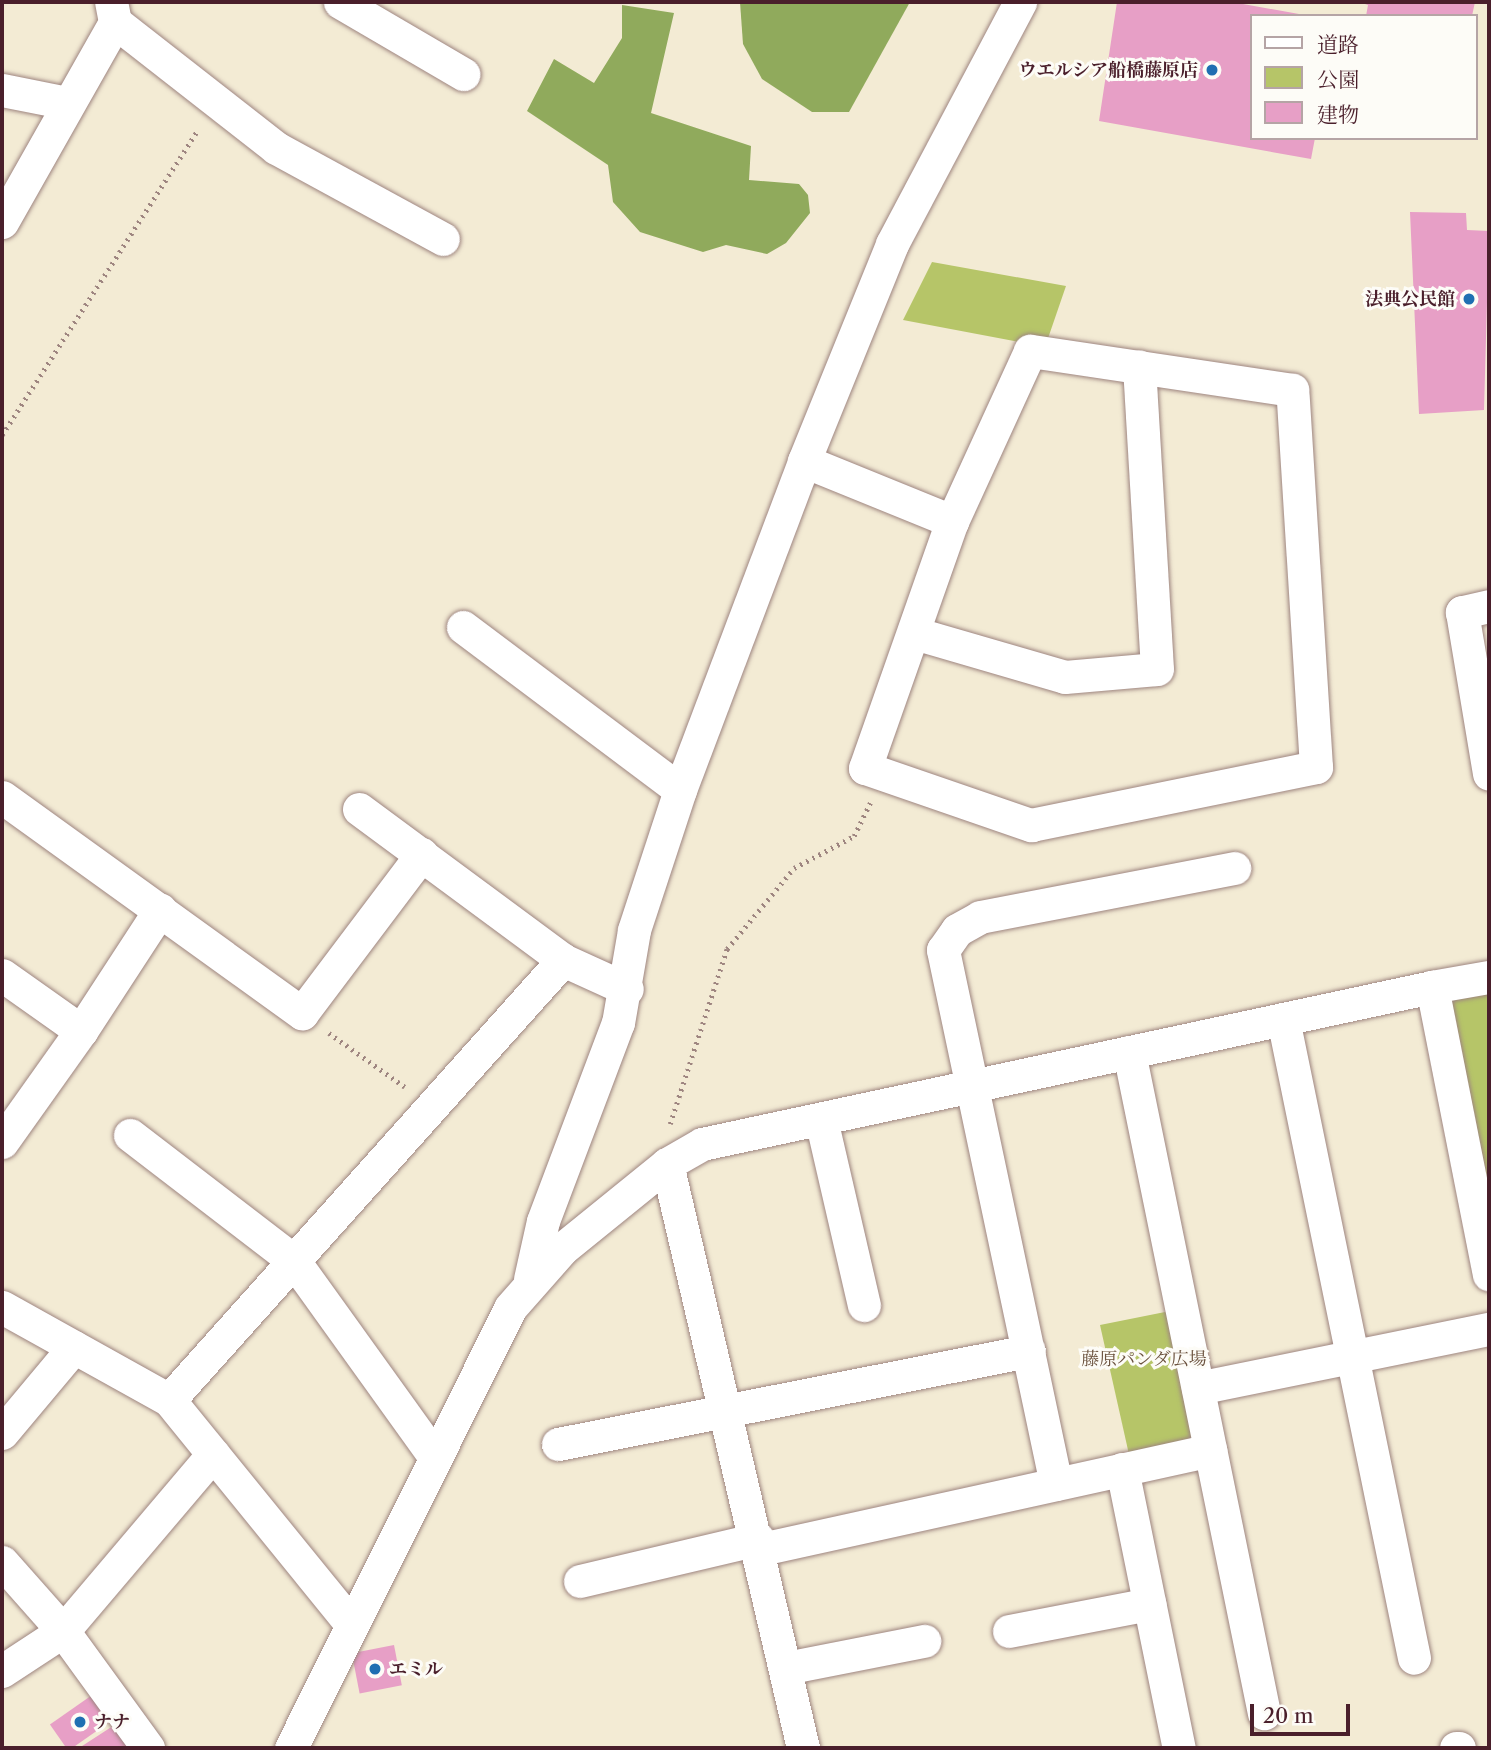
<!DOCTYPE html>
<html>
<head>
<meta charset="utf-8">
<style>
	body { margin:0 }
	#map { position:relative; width:1491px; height:1750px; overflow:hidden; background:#f3ebd4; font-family:"Libre Caslon Text","Noto Serif JP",serif }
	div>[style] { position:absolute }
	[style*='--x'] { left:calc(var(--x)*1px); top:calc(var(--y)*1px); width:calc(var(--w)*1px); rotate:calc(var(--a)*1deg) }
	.green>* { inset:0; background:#b6c568 }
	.forest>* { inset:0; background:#90aa5c }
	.building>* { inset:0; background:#e79fc6; transform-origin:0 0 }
	.path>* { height:4.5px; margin-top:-2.25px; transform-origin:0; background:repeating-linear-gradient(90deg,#9e8580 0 2px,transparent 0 7px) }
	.roads { filter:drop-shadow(0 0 2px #9e8580) drop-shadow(0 0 2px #9e8580) }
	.minor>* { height:33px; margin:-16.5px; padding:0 16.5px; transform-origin:16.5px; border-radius:16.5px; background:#fff }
	.dots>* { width:19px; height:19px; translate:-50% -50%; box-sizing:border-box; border:4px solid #fdfcf7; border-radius:50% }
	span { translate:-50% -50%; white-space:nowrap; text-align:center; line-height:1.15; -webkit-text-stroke:6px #fdfcf7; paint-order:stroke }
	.poi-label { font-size:18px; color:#4a1f2b; font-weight:700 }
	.right { translate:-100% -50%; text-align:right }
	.left { translate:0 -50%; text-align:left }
	.park-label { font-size:18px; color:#6a513d }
	.frame { position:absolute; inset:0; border:4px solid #4a1f2b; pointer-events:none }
	.legend { position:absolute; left:1250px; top:14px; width:228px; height:126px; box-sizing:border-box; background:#fdfcf7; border:2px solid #b5a4a5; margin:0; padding:9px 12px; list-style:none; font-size:21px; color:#4a1f2b }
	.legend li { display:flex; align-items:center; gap:14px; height:35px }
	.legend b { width:35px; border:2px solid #b5a4a5 }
	.scale { position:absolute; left:1250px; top:1704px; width:100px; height:32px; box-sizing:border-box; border:4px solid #4a1f2b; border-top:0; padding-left:9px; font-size:21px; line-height:24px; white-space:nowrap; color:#4a1f2b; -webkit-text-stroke:5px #fdfcf7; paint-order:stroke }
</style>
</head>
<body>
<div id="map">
	<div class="green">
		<i style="clip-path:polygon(932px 262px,1066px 286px,1045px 347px,903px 320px)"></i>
		<i style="clip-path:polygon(1489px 990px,1489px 1220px,1444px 998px)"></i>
		<i style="clip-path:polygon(1170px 1311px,1194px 1429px,1187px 1447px,1130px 1459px,1100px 1325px)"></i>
	</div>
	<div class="forest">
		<i style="clip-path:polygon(740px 2px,910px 2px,849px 112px,812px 112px,762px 79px,743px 44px)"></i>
		<i style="clip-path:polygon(622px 5px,674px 13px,651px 113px,751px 146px,749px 180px,799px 184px,808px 195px,810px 213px,786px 243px,767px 254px,726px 245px,703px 252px,640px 232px,613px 202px,608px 165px,527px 111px,554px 59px,594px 83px,622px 38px)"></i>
	</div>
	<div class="building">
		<i style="clip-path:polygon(1117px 2px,1232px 2px,1299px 14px,1251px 16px,1251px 138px,1315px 138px,1311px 159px,1099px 121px)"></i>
		<i style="clip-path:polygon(1359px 2px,1475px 2px,1472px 16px,1366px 16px,1368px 5px)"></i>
		<i style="clip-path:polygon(1410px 212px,1466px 213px,1467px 230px,1489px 231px,1484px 410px,1419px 414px)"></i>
		<i style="left:394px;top:1645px;width:41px;height:43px;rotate:79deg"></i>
		<i style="left:95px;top:1693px;width:32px;height:55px;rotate:55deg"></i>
		<i style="clip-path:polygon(116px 1724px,132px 1748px,79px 1748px)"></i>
	</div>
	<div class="path">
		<i style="--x:2;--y:435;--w:363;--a:-57.3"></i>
		<i style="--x:329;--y:1033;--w:93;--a:35.4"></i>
		<i style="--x:670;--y:1124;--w:184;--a:-72"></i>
		<i style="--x:727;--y:949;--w:105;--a:-50.4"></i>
		<i style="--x:794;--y:868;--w:68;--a:-28.1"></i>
		<i style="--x:854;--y:836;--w:37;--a:-64"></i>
	</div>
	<div class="roads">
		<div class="minor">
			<i style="--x:340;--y:2;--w:143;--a:30.3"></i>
			<i style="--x:115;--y:22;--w:204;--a:38"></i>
			<i style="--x:276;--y:148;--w:190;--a:28.6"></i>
			<i style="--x:2;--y:90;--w:66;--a:11.3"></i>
			<i style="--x:2;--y:222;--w:230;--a:-60.5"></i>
			<i style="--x:115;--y:22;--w:20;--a:-101"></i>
			<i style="--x:804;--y:461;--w:160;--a:22.1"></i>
			<i style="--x:952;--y:521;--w:262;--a:109.4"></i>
			<i style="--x:865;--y:768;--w:176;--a:19"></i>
			<i style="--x:1031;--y:825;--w:291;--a:-11.5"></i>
			<i style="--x:1316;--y:767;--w:378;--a:-93.6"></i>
			<i style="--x:1292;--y:390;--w:265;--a:-171.5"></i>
			<i style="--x:1030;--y:351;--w:187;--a:114.6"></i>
			<i style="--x:1489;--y:606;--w:28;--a:167"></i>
			<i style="--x:1462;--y:612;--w:164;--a:80.5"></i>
			<i style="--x:463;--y:627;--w:271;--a:36.9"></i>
			<i style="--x:914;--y:633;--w:157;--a:16.2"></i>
			<i style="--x:1065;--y:677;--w:92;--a:-5"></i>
			<i style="--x:1157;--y:669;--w:303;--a:-93.4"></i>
			<i style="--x:2;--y:797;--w:370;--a:35.8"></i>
			<i style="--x:302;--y:1013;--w:199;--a:-53"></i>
			<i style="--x:359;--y:809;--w:254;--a:36.5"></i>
			<i style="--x:563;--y:960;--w:70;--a:24.4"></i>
			<i style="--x:2;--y:975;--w:97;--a:35.3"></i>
			<i style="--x:81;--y:1031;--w:145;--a:-56.9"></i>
			<i style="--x:1432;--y:987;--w:58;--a:-10"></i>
			<i style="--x:1283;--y:1019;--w:652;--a:78.41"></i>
			<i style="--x:1129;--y:1052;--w:675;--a:78.46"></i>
			<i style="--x:821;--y:1119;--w:191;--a:77"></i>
			<i style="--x:130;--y:1135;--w:207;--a:37.5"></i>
			<i style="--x:294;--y:1261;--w:240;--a:54.3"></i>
			<i style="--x:2;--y:1142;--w:136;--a:-54.6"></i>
			<i style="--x:667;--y:1164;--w:600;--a:76.89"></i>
			<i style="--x:530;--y:1279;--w:59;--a:-77.4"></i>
			<i style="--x:543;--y:1221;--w:212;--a:-69.3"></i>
			<i style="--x:618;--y:1023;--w:94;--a:-80.2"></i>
			<i style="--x:634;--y:930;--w:147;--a:-71.8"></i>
			<i style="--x:680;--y:790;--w:352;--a:-69.3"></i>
			<i style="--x:804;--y:461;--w:234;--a:-67.9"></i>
			<i style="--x:892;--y:244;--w:274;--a:-62.1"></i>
			<i style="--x:2;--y:1307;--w:191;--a:29.1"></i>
			<i style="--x:169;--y:1400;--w:287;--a:50.9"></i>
			<i style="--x:1198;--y:1388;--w:297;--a:-11.5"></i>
			<i style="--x:169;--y:1400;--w:591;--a:-48.16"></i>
			<i style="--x:2;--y:1433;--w:112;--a:-50.1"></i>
			<i style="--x:558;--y:1444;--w:480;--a:-11.2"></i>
			<i style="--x:1122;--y:1469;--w:285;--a:78.5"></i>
			<i style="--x:1056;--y:1484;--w:546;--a:-101.95"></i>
			<i style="--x:943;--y:950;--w:24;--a:-55"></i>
			<i style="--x:957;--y:930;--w:26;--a:-29"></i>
			<i style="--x:980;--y:917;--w:259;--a:-10.9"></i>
			<i style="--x:761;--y:1549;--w:460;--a:-12.4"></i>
			<i style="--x:2;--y:1562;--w:92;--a:48.5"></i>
			<i style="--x:63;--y:1631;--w:145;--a:54"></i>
			<i style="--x:580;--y:1581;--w:183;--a:-13.3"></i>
			<i style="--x:1009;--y:1631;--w:143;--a:-10.9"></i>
			<i style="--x:786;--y:1668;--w:141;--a:-11.1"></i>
			<i style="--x:2;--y:1671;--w:73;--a:-33.3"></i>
			<i style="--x:63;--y:1631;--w:232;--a:-49.7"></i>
			<i style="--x:291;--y:1748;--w:491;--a:-63.5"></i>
			<i style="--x:510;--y:1308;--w:79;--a:-48.6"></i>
			<i style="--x:562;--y:1249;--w:135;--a:-39"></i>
			<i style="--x:667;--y:1164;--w:40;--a:-29.7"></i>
			<i style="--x:702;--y:1144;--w:747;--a:-12.14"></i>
			<i style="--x:1432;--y:987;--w:293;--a:78.8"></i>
			<i style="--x:1456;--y:1748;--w:3;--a:0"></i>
		</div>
	</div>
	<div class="dots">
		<i style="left:1212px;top:70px;background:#1f6fb2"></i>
		<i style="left:1469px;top:299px;background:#1f6fb2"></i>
		<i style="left:375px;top:1669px;background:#1f6fb2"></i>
		<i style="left:80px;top:1722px;background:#1f6fb2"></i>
	</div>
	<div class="poi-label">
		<span class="right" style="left:1198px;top:70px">ウエルシア船橋藤原店</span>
		<span class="right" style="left:1455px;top:299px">法典公民館</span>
		<span class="left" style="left:389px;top:1669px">エミル</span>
		<span class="left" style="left:94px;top:1722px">ナナ</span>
	</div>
	<div class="park-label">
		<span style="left:1144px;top:1359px">藤原パンダ広場</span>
	</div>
	<div class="frame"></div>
	<ul class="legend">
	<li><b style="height:9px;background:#fff"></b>道路</li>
	<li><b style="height:19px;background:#b6c568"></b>公園</li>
	<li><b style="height:19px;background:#e79fc6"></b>建物</li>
	</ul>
	<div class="scale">20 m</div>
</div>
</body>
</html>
